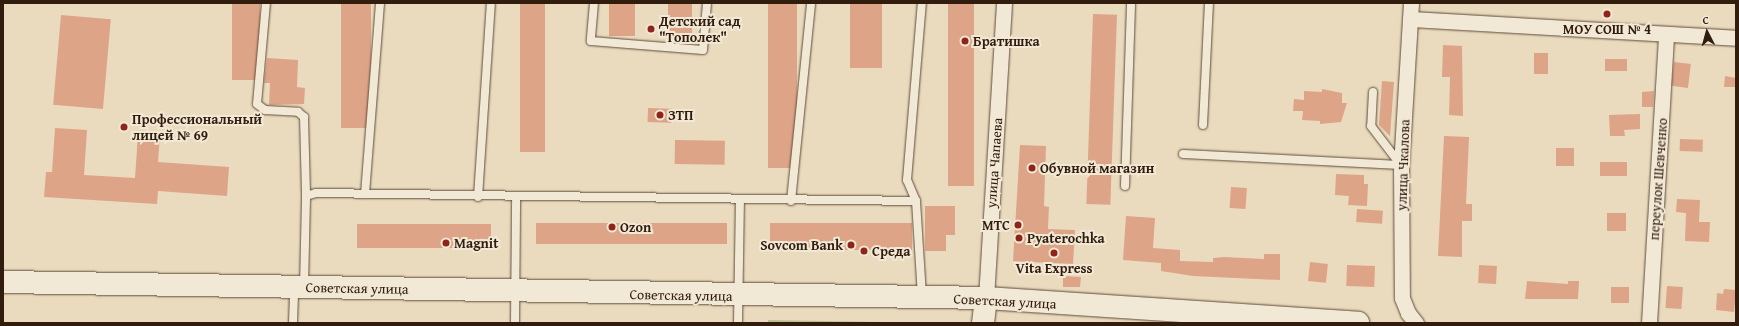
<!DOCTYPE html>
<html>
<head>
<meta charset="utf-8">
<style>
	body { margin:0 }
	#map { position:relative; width:1739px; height:326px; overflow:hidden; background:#eadbbe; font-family:"Gentium Book Plus",serif }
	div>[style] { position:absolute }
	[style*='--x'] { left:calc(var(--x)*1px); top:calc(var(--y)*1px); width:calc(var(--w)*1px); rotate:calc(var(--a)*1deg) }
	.green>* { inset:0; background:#babf8f }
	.building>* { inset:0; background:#dea488; transform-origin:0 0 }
	.roads { filter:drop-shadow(0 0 1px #5f4c39) drop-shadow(0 0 1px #5f4c39) }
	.lane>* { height:8px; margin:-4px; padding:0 4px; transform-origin:4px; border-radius:4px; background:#f1e8d5 }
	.street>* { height:15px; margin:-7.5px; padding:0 7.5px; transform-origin:7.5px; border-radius:7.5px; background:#f1e8d5 }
	.secondary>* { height:22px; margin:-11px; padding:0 11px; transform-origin:11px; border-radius:11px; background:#f1e8d5 }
	.dots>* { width:11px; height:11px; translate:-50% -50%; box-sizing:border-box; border:2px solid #f1e8d5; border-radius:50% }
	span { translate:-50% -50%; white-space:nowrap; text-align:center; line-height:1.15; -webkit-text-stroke:4px #f1e8d5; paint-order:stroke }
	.poi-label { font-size:14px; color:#311c0d; font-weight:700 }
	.left { translate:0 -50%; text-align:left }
	.right { translate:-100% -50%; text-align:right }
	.street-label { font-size:14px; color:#311c0d }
	.frame { position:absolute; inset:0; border:4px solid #311c0d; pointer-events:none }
	.north { position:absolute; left:1687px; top:12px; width:40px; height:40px; -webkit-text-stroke:3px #f1e8d5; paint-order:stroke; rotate:354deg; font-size:11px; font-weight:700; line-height:16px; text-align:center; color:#311c0d }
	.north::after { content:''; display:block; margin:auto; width:14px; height:18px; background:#311c0d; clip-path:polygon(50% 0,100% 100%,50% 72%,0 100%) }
</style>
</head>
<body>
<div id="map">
	<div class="green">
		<i style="clip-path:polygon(768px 320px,940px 323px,768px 323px)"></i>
	</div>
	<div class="building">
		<i style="left:232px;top:3px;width:28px;height:77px"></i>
		<i style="left:341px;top:3px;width:30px;height:125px"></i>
		<i style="left:520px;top:3px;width:25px;height:149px"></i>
		<i style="left:609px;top:3px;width:26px;height:33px"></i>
		<i style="left:668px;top:3px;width:24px;height:38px"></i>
		<i style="left:768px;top:3px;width:29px;height:165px"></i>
		<i style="left:850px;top:3px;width:32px;height:65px"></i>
		<i style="left:948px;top:3px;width:26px;height:183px"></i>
		<i style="left:1093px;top:14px;width:24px;height:190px;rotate:2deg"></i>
		<i style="left:61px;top:15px;width:50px;height:90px;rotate:5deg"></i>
		<i style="clip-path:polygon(1443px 45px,1462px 46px,1463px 116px,1449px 115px,1450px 77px,1442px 77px)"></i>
		<i style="left:1534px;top:53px;width:14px;height:21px"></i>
		<i style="clip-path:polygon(267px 58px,298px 60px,297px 87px,305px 88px,304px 104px,269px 105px,270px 83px,264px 83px)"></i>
		<i style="left:1627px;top:59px;width:12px;height:22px;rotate:90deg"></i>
		<i style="left:1674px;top:62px;width:17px;height:24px;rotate:7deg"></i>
		<i style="clip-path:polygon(1725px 76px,1736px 78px,1736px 87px,1724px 87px)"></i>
		<i style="clip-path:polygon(1382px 81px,1394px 82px,1390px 136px,1379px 125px)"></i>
		<i style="clip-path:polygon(1322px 89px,1342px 93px,1342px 103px,1347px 103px,1341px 122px,1320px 124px,1320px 121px,1302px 120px,1303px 111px,1293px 111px,1294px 99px,1304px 100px,1304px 91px,1322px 92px)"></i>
		<i style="clip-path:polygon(1654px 91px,1653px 107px,1642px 107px,1642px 92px)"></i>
		<i style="left:648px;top:108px;width:24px;height:14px;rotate:2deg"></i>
		<i style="clip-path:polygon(1640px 114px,1640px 129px,1624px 130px,1625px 136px,1610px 136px,1609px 115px)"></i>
		<i style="clip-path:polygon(55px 128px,87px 130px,84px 175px,135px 178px,138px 134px,160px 135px,158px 162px,229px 167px,227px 196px,158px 191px,157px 204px,44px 197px,46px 172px,52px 172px)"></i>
		<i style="clip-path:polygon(1444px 136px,1469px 137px,1466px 204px,1472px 204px,1472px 221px,1462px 221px,1462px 257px,1438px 256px)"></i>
		<i style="left:1680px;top:139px;width:23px;height:12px;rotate:2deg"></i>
		<i style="left:675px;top:140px;width:50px;height:24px;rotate:1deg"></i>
		<i style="clip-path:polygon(1020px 145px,1046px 146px,1044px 206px,1049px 207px,1048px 229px,1075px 230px,1073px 264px,1013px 261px)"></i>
		<i style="left:1556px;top:148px;width:18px;height:18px"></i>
		<i style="left:1600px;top:162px;width:27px;height:14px"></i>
		<i style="clip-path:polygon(1336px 174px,1364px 175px,1364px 184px,1368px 184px,1367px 206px,1348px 205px,1349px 196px,1335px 195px)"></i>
		<i style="left:1231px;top:187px;width:16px;height:21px;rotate:4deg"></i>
		<i style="clip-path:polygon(1677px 199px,1700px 200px,1699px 222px,1710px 222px,1709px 242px,1685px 241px,1686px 213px,1676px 212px)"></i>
		<i style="clip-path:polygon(925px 206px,955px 206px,955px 235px,946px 235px,946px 251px,925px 251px)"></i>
		<i style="left:1357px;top:209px;width:26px;height:13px;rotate:4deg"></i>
		<i style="left:1607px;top:213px;width:19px;height:18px"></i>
		<i style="clip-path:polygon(1126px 216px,1155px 218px,1153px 248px,1180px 250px,1180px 261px,1213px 262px,1213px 258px,1224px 257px,1264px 259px,1264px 254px,1280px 254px,1280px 280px,1193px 276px,1161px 271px,1161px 263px,1123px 260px)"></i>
		<i style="left:536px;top:223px;width:191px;height:21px"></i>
		<i style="left:770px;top:223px;width:142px;height:27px"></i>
		<i style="left:357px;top:224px;width:134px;height:24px"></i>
		<i style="left:1310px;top:262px;width:18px;height:19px;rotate:6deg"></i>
		<i style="left:1347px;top:265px;width:28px;height:21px;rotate:2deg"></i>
		<i style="left:1479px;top:265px;width:18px;height:18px;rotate:3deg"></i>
		<i style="clip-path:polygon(1063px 276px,1081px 277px,1080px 287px,1063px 287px)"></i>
		<i style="clip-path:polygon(1527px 281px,1568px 284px,1568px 281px,1579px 281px,1578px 299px,1525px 299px)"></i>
		<i style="left:1667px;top:286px;width:16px;height:22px;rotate:4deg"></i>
		<i style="left:1611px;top:287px;width:18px;height:16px"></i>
		<i style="clip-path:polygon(1724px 289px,1736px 290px,1734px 312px,1716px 310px,1717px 293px,1723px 294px)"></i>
	</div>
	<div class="roads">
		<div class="lane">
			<i style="--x:266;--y:3;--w:101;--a:95.1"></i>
			<i style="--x:257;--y:104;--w:10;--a:37"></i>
			<i style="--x:265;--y:110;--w:33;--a:3"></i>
			<i style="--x:298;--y:112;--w:8;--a:40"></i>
			<i style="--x:304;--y:117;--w:79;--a:88.5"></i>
			<i style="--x:594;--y:3;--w:38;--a:95"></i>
			<i style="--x:591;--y:41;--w:112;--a:4.6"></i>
			<i style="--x:703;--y:50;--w:47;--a:-85.1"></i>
			<i style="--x:1373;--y:92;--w:34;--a:93"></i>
			<i style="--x:1371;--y:126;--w:48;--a:52.7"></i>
			<i style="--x:1203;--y:125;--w:122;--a:-87.2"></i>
			<i style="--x:1183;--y:154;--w:218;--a:2.9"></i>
			<i style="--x:1125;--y:186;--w:183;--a:-88.1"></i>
			<i style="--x:365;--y:194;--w:192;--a:-85.5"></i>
			<i style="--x:478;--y:197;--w:194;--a:-86.2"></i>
			<i style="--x:791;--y:201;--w:199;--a:-84.2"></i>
			<i style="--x:916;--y:201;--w:23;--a:-113"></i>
			<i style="--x:907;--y:180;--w:178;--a:-85.2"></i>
			<i style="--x:304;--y:287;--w:91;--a:-88.7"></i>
			<i style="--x:306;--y:196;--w:10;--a:-17"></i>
			<i style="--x:316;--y:193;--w:600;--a:0.76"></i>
			<i style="--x:916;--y:201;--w:95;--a:86.4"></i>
			<i style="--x:293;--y:323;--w:35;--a:-88"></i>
			<i style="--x:515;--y:323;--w:125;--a:-89.5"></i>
			<i style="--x:738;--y:323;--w:122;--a:-89.1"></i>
		</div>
		<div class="street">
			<i style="--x:1411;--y:3;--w:162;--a:93.5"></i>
			<i style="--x:1401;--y:165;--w:133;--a:89.6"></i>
			<i style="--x:1402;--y:298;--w:16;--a:68"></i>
			<i style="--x:1408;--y:313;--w:13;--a:51"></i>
			<i style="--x:1410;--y:19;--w:327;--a:3.3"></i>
			<i style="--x:986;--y:298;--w:296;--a:-86.5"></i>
			<i style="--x:1649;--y:323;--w:289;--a:-86.6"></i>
		</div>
		<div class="secondary">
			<i style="--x:3;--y:282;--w:983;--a:0.93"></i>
			<i style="--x:986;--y:298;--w:373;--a:3.8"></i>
			<i style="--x:983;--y:323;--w:25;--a:-83"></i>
		</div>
	</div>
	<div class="dots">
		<i style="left:1607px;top:14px;background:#8f2418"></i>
		<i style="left:651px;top:29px;background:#8f2418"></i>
		<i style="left:965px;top:41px;background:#8f2418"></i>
		<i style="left:660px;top:115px;background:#8f2418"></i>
		<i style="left:124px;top:127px;background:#8f2418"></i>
		<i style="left:1032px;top:168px;background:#8f2418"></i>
		<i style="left:1018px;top:225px;background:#8f2418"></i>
		<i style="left:612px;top:227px;background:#8f2418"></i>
		<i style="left:1019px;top:238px;background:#8f2418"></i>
		<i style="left:446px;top:243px;background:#8f2418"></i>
		<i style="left:851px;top:245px;background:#8f2418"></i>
		<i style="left:864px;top:251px;background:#8f2418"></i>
		<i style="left:1054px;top:253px;background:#8f2418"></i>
	</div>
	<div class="poi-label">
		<span class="left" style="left:659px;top:29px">Детский сад<br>"Тополек"</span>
		<span style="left:1607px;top:29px">МОУ СОШ № 4</span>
		<span class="left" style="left:973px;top:41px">Братишка</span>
		<span class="left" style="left:668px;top:115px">ЗТП</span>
		<span class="left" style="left:132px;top:127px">Профессиональный<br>лицей № 69</span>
		<span class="left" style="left:1040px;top:168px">Обувной магазин</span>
		<span class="right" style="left:1010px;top:225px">МТС</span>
		<span class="left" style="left:620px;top:227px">Ozon</span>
		<span class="left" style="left:1027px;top:238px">Pyaterochka</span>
		<span class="left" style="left:454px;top:243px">Magnit</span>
		<span class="right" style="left:843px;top:245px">Sovcom Bank</span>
		<span class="left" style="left:872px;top:251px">Среда</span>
		<span style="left:1054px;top:268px">Vita Express</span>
	</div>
	<div class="street-label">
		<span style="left:994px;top:163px;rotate:-86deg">улица Чапаева</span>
		<span style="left:1403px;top:165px;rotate:-88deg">улица Чкалова</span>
		<span style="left:1658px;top:179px;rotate:-86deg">переулок Шевченко</span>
		<span style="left:357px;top:288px;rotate:1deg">Советская улица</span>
		<span style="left:681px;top:295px;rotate:1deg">Советская улица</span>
		<span style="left:1005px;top:301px;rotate:3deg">Советская улица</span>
	</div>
	<div class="frame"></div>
	<div class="north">С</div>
</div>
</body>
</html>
